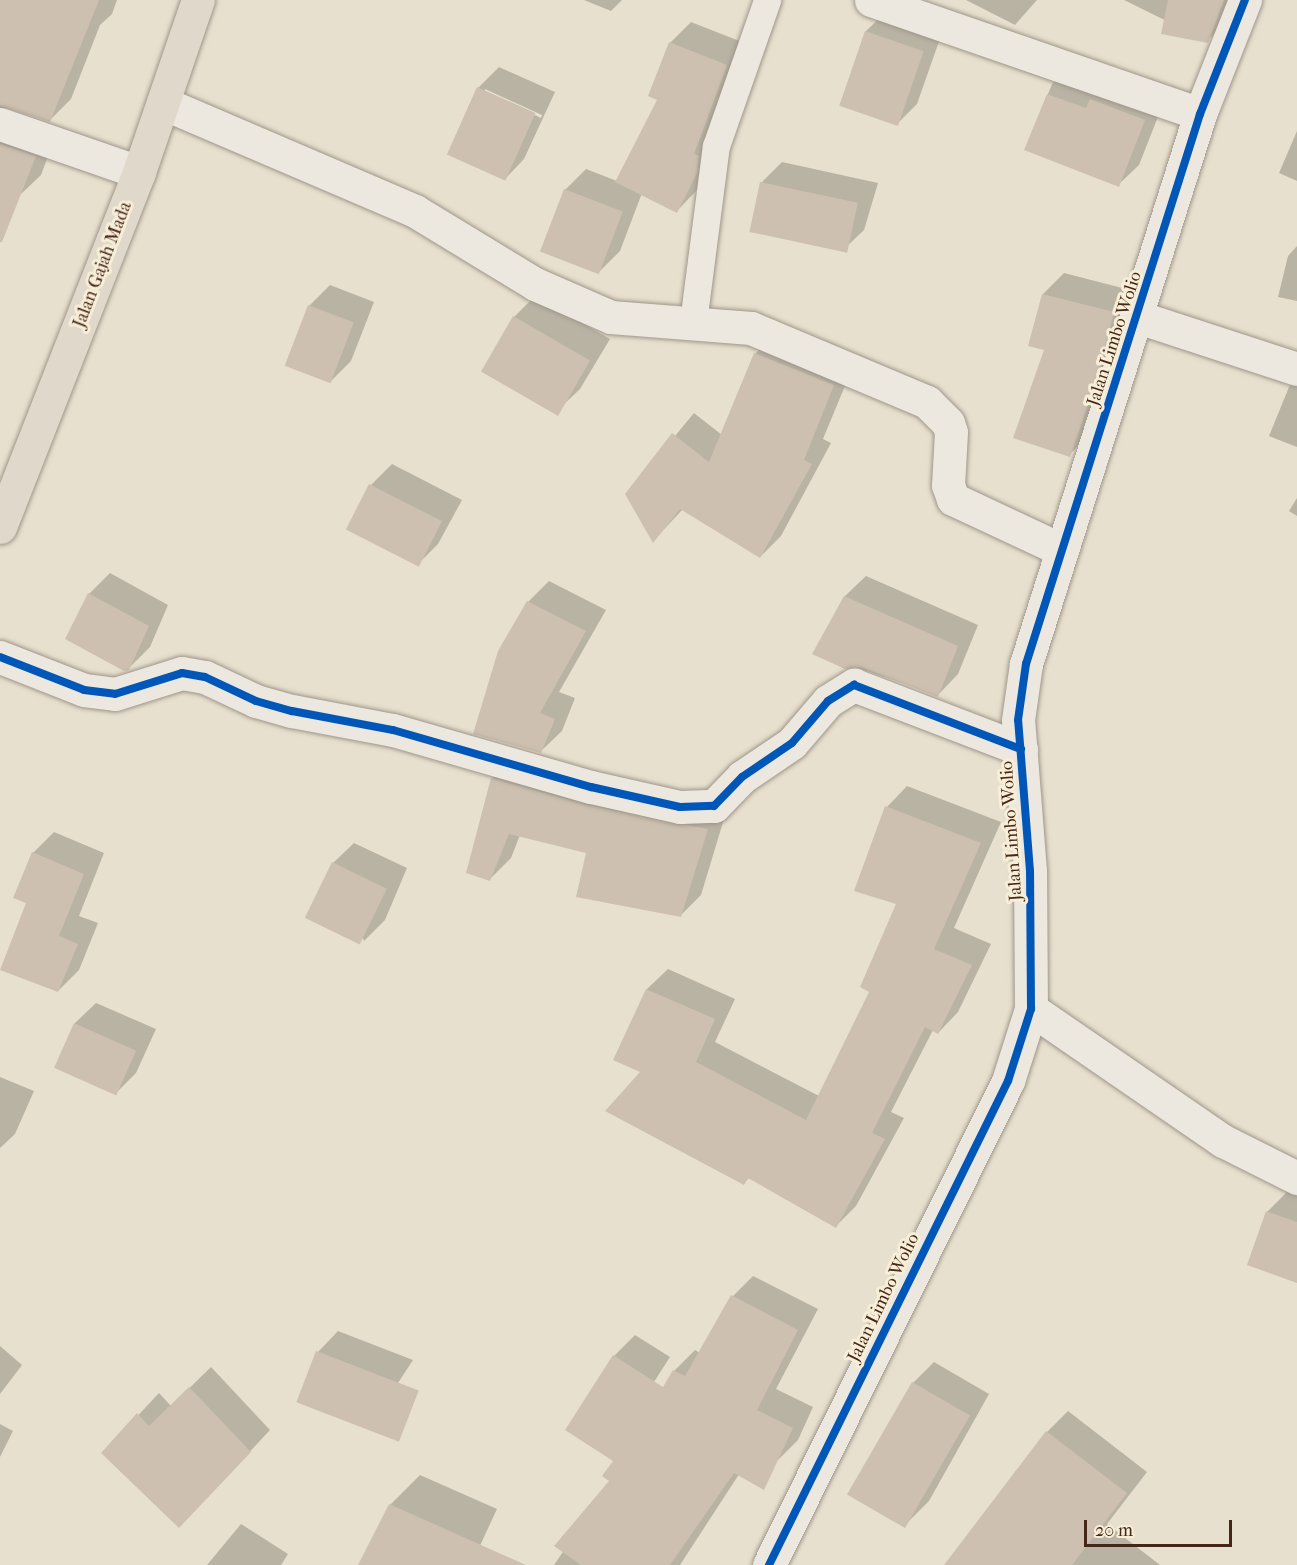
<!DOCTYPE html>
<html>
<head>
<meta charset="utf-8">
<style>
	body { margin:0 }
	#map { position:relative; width:1297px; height:1565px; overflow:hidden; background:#e8e0ce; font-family:"IM FELL French Canon",serif }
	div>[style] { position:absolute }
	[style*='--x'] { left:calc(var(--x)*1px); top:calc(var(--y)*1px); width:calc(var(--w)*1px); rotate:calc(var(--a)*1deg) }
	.shadow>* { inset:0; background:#0003 }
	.building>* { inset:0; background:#cdc0b0; transform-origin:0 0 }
	.roads { filter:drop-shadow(0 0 2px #9e968a) drop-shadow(0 0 2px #9e968a) }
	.service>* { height:27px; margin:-13.5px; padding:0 13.5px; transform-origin:13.5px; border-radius:13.5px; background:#ece8df }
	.minor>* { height:33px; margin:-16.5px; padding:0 16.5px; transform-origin:16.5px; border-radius:16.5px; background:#ece8df }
	.trunk>* { height:33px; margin:-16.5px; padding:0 16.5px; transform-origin:16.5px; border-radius:16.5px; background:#e0d8ca }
	.cycleway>* { height:8px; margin:-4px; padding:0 4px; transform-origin:4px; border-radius:4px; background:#0057b8 }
	span { translate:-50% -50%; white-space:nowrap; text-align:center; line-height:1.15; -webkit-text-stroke:6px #f7eed8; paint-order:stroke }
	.street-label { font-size:18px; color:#462619 }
	.scale { position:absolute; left:1084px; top:1520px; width:148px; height:27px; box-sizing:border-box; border:3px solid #462619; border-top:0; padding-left:8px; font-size:18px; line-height:21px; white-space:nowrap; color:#462619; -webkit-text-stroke:4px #f7eed8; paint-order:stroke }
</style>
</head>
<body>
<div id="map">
	<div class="shadow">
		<i style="clip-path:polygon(0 0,117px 0,112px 14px,100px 25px,71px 99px,50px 120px,5px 106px,7px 116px,56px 135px,41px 175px,20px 195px,0 186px)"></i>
		<i style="clip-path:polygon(584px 0,622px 0,611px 11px)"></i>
		<i style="clip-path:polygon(966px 0,1037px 0,1015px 25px)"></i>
		<i style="clip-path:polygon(1124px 0,1236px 0,1228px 20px,1207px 41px)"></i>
		<i style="clip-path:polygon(887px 11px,943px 30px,917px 104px,897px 124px,840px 105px,866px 31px)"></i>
		<i style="clip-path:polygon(691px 22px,747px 44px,697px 190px,677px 211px,642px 193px,620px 251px,599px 272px,565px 190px,586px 169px,617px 181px,659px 99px,670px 43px)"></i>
		<i style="clip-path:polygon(1073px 63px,1165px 99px,1139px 165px,1118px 185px,1026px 149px,1052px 84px)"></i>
		<i style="clip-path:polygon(evenodd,499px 67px,555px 92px,524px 159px,504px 180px,478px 88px,499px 67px,485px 89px,542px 115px,541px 118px,485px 92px,485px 89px)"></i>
		<i style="clip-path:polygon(1297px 131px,1297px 181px,1279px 173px)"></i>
		<i style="clip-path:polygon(782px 162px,878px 183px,864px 230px,843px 250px,761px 183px)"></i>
		<i style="clip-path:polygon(1297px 246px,1297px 301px,1278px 297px,1288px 256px)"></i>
		<i style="clip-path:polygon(1064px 273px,1134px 291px,1090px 434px,1069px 455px,1046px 349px,1043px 294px)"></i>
		<i style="clip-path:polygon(330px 285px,374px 302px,351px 361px,330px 382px,309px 306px)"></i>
		<i style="clip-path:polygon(535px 296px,610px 339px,580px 389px,559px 409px,514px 317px)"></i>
		<i style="clip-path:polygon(776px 333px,854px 364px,823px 439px,831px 443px,781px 536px,760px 557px,683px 509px,654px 540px,627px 494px,694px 413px,722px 435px,755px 354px)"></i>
		<i style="clip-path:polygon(1297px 379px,1297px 447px,1269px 436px,1289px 387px)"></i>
		<i style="clip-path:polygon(392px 464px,462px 500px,438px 544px,417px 565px,347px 528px,371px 485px)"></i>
		<i style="clip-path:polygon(1297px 498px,1297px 516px,1289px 511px)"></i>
		<i style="clip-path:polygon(110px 573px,168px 605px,150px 647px,128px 669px,89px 594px)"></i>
		<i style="clip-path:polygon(866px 576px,978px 625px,958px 674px,938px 695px,814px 653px,845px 596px)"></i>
		<i style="clip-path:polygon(549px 581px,606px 610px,559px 692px,575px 698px,562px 731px,541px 751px,528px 602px)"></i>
		<i style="clip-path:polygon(513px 758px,727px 809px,701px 895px,680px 916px,588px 852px,520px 835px,511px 858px,490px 879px,492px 778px)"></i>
		<i style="clip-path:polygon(907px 786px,1001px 822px,954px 928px,991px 944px,958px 1012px,938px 1033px,933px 1030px,891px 1112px,904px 1118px,856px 1206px,836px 1226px,749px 1178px,744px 1183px,642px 1071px,615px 1059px,647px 989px,668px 969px,735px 999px,715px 1042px,819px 1096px,871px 992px,898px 903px,887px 807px)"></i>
		<i style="clip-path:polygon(54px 832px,104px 853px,79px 916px,98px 923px,79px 970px,58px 991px,28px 902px,33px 853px)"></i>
		<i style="clip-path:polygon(354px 843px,407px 868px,385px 920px,364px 941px,333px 863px)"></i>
		<i style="clip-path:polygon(96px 1003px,156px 1029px,136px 1073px,115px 1094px,56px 1068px,75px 1023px)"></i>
		<i style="clip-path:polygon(0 1077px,34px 1091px,15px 1134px,0 1148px)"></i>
		<i style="clip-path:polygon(1288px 1191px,1297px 1194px,1297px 1281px,1267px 1212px)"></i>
		<i style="clip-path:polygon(753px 1276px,818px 1309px,776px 1389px,813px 1407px,798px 1440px,777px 1461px,747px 1462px,680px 1565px,554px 1565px,611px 1481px,616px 1460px,614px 1356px,635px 1335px,670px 1357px,652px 1385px,662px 1392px,674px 1371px,695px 1350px,700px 1353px,733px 1296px)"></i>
		<i style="clip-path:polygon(338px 1331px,413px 1360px,383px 1406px,318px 1352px)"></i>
		<i style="clip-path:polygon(0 1346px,22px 1365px,0 1394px)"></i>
		<i style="clip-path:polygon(934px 1362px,989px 1394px,929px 1501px,908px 1522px,913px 1383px)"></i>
		<i style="clip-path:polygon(211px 1367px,270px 1430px,200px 1505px,103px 1453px,159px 1393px,171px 1406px)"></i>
		<i style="clip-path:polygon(1068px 1411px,1147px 1472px,1107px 1524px,1160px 1565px,946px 1565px,1047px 1432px)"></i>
		<i style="clip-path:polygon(0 1424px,13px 1431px,0 1457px)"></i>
		<i style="clip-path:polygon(420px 1475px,497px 1509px,471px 1565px,359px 1565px,390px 1505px)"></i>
		<i style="clip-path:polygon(241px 1524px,288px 1554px,281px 1565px,207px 1565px)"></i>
	</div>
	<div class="building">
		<i style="clip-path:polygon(0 0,99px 0,50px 122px,0 106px)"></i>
		<i style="clip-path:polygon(1168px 0,1224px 0,1208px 43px,1161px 34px)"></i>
		<i style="left:865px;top:31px;width:62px;height:79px;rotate:19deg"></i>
		<i style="clip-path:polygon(669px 42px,727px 65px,694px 154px,699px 156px,697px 173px,677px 213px,615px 182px,657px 100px,648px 96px)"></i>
		<i style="left:477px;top:87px;width:64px;height:74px;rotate:24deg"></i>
		<i style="clip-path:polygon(1047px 94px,1086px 108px,1090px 99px,1145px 120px,1119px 187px,1024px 150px)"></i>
		<i style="clip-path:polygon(0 144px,36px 156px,2px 242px,0 242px)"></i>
		<i style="left:760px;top:182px;width:100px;height:51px;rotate:12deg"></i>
		<i style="left:564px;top:189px;width:63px;height:67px;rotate:21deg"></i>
		<i style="clip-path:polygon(1042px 294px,1114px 312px,1097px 378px,1070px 457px,1013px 438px,1044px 350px,1028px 346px)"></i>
		<i style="left:308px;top:305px;width:49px;height:65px;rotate:21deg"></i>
		<i style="left:513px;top:316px;width:89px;height:64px;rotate:30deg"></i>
		<i style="clip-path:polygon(754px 353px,834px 385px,804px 460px,812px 464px,760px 558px,680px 509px,653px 543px,625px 494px,672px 433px,709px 462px)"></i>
		<i style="left:369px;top:484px;width:82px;height:51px;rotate:27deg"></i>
		<i style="clip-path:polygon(88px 593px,149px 626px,129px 670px,124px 671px,65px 639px)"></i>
		<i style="clip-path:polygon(844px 596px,958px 646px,938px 697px,861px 667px,845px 669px,812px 654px)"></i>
		<i style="clip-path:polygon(527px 601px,586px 631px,540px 713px,555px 719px,541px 753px,473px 734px,498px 651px)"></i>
		<i style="clip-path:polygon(491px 778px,587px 805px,708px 829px,681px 917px,576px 897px,586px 853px,509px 834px,490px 881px,466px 873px)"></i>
		<i style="clip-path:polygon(885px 806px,981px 843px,934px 949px,972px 965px,938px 1034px,925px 1027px,872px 1133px,885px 1139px,836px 1228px,748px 1178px,744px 1185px,605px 1111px,640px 1072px,613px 1060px,646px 989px,715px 1019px,696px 1062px,806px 1120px,869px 992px,860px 987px,896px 904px,854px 891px)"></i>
		<i style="clip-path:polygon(32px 852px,84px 874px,59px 936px,78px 944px,58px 992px,0 970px,26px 903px,13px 898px)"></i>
		<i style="left:332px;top:862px;width:61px;height:62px;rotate:26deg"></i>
		<i style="left:74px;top:1023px;width:68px;height:49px;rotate:24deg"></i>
		<i style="clip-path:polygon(1266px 1211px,1297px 1222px,1297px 1283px,1247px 1265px)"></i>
		<i style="clip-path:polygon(731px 1295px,798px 1330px,757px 1410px,793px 1428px,764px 1490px,734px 1473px,670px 1565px,581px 1565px,554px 1546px,609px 1481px,602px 1476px,613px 1461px,565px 1430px,613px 1355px,663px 1387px,673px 1370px,685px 1376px)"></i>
		<i style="left:316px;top:1351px;width:110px;height:55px;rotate:21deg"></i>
		<i style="left:912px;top:1382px;width:67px;height:130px;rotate:30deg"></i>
		<i style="clip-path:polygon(189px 1387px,251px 1452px,179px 1528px,101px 1453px,137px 1413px,149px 1426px)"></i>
		<i style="clip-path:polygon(1046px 1431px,1127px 1493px,1072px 1565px,944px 1565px)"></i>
		<i style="clip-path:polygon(389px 1504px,526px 1565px,358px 1565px)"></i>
	</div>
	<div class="roads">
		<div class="service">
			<i style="--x:693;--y:322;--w:177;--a:-82.6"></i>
			<i style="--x:716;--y:146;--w:155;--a:-70.7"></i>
		</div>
		<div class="minor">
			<i style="--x:871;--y:0;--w:348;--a:19.1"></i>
			<i style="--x:163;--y:103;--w:274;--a:23.2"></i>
			<i style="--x:415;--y:211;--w:140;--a:31.3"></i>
			<i style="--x:535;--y:284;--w:83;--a:23.5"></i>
			<i style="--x:611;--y:317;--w:140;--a:4.5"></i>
			<i style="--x:751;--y:328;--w:191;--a:22.8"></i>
			<i style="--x:927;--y:402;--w:30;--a:45"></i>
			<i style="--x:948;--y:423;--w:9;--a:72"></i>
			<i style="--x:951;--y:432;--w:53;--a:93.2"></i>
			<i style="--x:948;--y:485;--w:15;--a:70"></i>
			<i style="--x:953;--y:499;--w:120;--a:25.1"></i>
			<i style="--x:0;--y:124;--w:147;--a:19.1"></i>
			<i style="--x:1138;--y:317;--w:167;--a:18.1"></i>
			<i style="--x:0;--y:657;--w:90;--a:21.4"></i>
			<i style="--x:84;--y:690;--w:31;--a:7"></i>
			<i style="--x:115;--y:694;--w:70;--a:-17.4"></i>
			<i style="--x:182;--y:673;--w:23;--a:10"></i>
			<i style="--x:205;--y:677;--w:56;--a:25.2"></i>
			<i style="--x:256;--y:701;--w:37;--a:16"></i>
			<i style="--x:292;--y:711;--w:103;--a:10.7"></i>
			<i style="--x:393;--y:730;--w:206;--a:16.1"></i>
			<i style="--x:591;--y:787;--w:91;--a:12.7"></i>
			<i style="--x:680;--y:807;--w:34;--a:-2"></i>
			<i style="--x:714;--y:806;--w:40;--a:-46"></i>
			<i style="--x:742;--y:777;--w:60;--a:-34.2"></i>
			<i style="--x:792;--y:743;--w:55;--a:-49.4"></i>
			<i style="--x:828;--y:701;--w:31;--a:-32"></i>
			<i style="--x:854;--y:685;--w:179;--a:21"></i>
			<i style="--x:1031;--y:1009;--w:233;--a:34.5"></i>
			<i style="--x:1223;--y:1141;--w:83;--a:26.6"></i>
			<i style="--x:769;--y:1565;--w:540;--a:-63.72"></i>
			<i style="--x:1008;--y:1081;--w:76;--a:-72.3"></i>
			<i style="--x:1031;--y:1009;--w:138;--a:-90.4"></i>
			<i style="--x:1030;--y:871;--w:151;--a:-94.5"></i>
			<i style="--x:1018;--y:720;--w:57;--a:-81.9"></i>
			<i style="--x:1026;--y:664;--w:577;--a:-72.44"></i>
			<i style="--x:1200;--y:114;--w:123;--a:-68.5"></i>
		</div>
		<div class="trunk">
			<i style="--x:0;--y:527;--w:381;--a:-68.6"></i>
			<i style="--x:139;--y:172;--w:182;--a:-71.1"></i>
		</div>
	</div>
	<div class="cycleway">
		<i style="--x:0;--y:657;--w:90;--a:21.4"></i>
		<i style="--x:84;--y:690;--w:31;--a:7"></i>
		<i style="--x:115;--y:694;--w:70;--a:-17.4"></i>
		<i style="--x:182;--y:673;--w:23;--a:10"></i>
		<i style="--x:205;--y:677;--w:56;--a:25.2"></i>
		<i style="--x:256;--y:701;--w:37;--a:16"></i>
		<i style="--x:292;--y:711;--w:103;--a:10.7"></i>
		<i style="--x:393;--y:730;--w:206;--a:16.1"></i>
		<i style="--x:591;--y:787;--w:91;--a:12.7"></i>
		<i style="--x:680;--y:807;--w:34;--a:-2"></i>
		<i style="--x:714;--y:806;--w:40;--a:-46"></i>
		<i style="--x:742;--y:777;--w:60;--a:-34.2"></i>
		<i style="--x:792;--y:743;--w:55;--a:-49.4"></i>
		<i style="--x:828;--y:701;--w:31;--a:-32"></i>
		<i style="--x:854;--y:685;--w:179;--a:21"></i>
		<i style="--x:769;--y:1565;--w:540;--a:-63.72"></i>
		<i style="--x:1008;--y:1081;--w:76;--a:-72.3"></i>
		<i style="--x:1031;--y:1009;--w:138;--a:-90.4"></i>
		<i style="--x:1030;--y:871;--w:151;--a:-94.5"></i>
		<i style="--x:1018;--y:720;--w:57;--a:-81.9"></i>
		<i style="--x:1026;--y:664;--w:577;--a:-72.44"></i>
		<i style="--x:1200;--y:114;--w:123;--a:-68.5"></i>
	</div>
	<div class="street-label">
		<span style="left:103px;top:265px;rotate:-69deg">Jalan Gajah Mada</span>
		<span style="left:1115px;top:339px;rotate:-72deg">Jalan Limbo Wolio</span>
		<span style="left:1012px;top:831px;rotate:-94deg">Jalan Limbo Wolio</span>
		<span style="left:884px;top:1298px;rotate:-64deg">Jalan Limbo Wolio</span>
	</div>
	<div class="scale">20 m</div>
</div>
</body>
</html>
